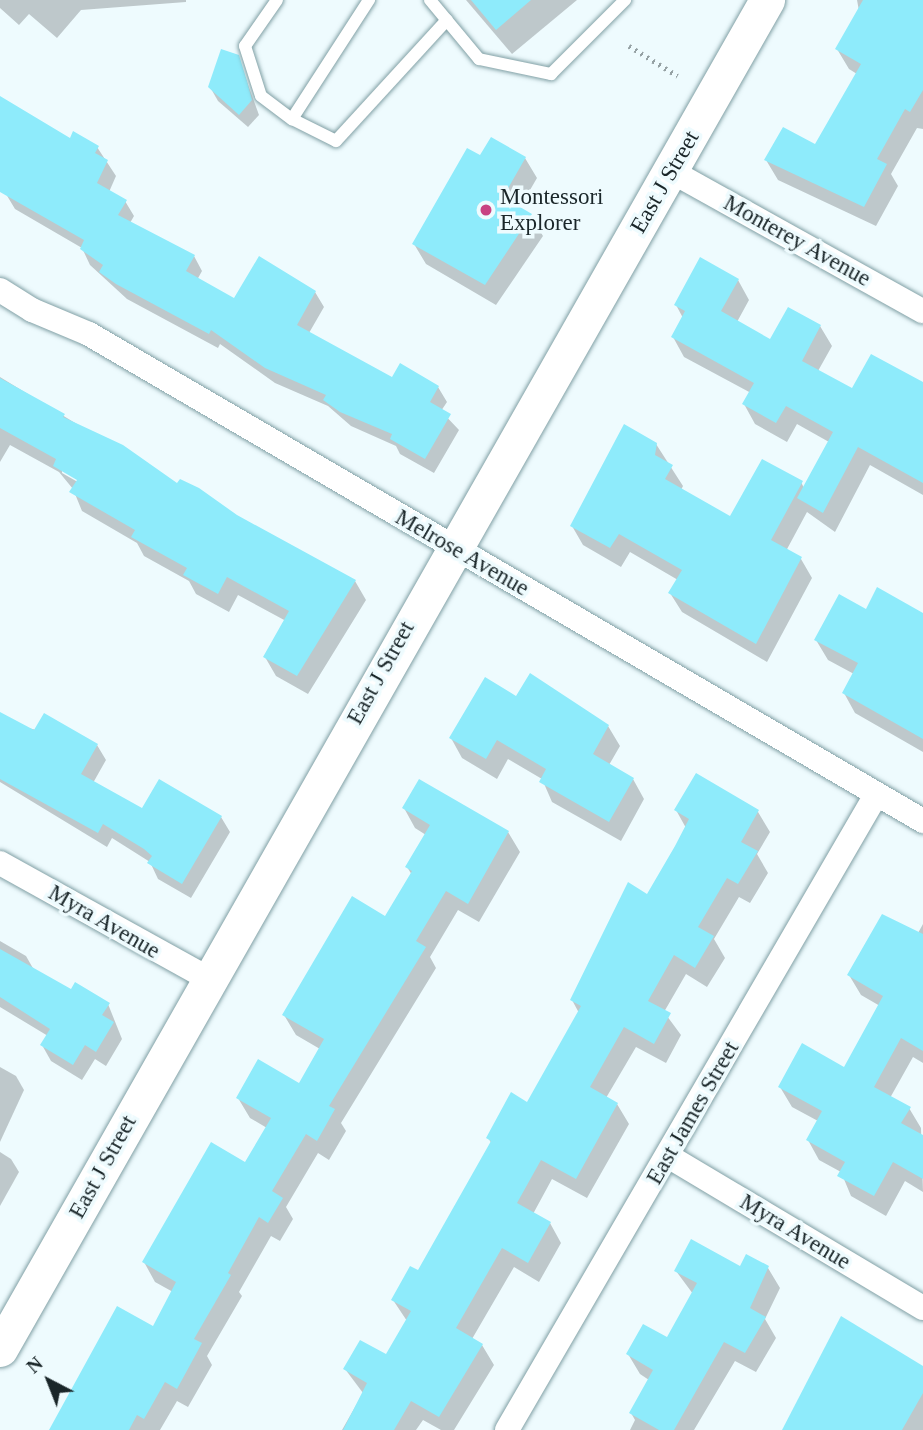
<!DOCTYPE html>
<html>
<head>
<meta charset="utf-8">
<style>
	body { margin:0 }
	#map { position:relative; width:923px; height:1430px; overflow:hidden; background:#eefbfe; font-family:"Times New Roman",serif }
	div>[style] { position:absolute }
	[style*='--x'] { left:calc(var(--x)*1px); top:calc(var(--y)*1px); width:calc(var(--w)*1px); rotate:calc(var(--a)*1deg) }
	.shadow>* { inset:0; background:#0003 }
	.building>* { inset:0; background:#8eebfb }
	.path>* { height:4.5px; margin-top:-2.25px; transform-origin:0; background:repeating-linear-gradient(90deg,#95a1a4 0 2px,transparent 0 7px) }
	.roads { filter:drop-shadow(0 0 2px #81a0a5) drop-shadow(0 0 2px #81a0a5) }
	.lane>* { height:12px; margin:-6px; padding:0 6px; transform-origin:6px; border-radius:6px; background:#fff }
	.street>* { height:24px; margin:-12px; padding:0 12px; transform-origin:12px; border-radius:12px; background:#fff }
	.secondary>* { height:35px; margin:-17.5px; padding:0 17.5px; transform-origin:17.5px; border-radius:17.5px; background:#fff }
	.dots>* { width:19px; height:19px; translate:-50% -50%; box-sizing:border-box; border:4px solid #eefbfe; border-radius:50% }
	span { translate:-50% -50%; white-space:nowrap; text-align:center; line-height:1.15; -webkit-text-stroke:7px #eefbfe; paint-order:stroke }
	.street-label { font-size:23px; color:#1a2629 }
	.poi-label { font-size:23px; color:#1a2629 }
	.left { translate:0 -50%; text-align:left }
	.north { position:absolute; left:14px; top:1346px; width:70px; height:70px; -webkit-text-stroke:5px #eefbfe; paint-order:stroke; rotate:318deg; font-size:19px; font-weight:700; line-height:28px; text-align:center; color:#1a2629 }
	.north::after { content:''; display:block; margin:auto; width:24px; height:32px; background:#1a2629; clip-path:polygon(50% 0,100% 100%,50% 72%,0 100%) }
</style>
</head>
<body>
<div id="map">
	<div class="shadow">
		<i style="clip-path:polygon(0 0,186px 0,186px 2px,81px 10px,57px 38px,29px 14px,19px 25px,0 8px)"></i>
		<i style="clip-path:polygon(466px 0,577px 0,512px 54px)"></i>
		<i style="clip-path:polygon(857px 0,923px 0,923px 129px,917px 128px,891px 174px,898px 186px,876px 226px,778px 180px,766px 160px,815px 146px,857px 74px,849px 69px,837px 49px,859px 11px)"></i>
		<i style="clip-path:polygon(238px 57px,259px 115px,248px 127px,218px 101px,210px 87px)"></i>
		<i style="clip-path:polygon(0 98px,70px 140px,97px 147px,116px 176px,109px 192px,125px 201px,134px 216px,130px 223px,194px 256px,202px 271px,197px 280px,234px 300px,315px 292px,324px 307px,309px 333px,393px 380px,438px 387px,447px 402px,441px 411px,459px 430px,434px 473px,400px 454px,396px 446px,351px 426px,328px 406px,275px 383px,220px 344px,218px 348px,127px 299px,90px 265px,82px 248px,15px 209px,6px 194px,0 160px)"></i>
		<i style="clip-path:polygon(481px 158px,525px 158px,537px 178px,519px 209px,531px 216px,543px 236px,496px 305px,426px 264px,414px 244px)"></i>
		<i style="clip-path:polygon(738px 280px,749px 300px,737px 322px,771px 341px,820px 326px,832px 346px,818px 371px,853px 391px,923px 387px,923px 495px,870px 465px,835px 532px,807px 512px,786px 551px,801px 559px,812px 578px,767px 662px,682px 612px,670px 593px,678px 580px,630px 552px,621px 567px,583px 545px,572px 526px,656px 444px,683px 486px,681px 490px,731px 519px,801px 482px,804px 488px,829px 442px,797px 424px,787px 442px,755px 424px,744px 404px,751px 393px,684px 357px,673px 337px,683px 318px,676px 305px)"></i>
		<i style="clip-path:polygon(evenodd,0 377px,178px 486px,355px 581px,366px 600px,308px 694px,276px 676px,265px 657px,286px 621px,238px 595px,229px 612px,196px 594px,189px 581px,144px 556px,137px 543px,82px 511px,73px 489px,59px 472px,10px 445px,0 462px,0 377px,62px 469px,85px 482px,83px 485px,62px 473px,62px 469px)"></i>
		<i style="clip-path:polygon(866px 611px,923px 618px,923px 752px,855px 713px,844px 693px,854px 674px,828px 660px,816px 640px)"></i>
		<i style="clip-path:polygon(517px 698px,608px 726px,620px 746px,609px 765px,633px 779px,644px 799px,621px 841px,552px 802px,542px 779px,508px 759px,497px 779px,462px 758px,451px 738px)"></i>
		<i style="clip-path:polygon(0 721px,97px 745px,106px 760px,93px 783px,143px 811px,221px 817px,230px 832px,191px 898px,158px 879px,150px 862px,112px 838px,107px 847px,0 782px)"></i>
		<i style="clip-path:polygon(696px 775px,758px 812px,770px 832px,757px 854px,768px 873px,750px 903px,739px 897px,714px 939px,725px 958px,707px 987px,686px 974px,664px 1012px,681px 1035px,666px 1063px,636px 1047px,606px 1098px,617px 1104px,629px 1124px,587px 1198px,552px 1179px,533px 1214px,550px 1223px,561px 1243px,539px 1282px,514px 1267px,472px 1339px,482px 1345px,494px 1365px,454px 1430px,441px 1430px,423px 1420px,416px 1430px,342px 1430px,363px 1393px,345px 1369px,387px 1357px,407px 1321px,393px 1300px,418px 1273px,492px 1144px,488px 1138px,528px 1104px,579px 1013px,572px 1000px,647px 896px,686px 828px,676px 810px)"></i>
		<i style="clip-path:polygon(404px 808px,508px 832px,520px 852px,479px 922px,458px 910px,430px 957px,436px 968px,341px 1123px,346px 1131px,329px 1160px,318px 1153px,286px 1207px,293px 1219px,280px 1241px,271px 1236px,239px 1292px,242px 1296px,207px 1356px,212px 1365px,188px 1407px,177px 1401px,160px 1430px,51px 1430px,153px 1328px,173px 1292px,155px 1282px,144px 1262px,246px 1164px,267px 1128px,250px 1118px,238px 1098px,300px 1085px,320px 1049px,296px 1035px,284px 1015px,386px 919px,412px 875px,407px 867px,426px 835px,415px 828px)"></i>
		<i style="clip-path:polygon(923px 924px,923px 1063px,913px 1057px,890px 1098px,909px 1108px,921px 1128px,923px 1192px,905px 1181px,886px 1216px,851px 1196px,841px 1172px,819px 1160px,808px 1140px,818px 1121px,792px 1107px,780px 1087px,845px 1069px,880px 1006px,861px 995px,849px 975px,918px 933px)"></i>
		<i style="clip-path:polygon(0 941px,26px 956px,34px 970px,71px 991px,108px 1004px,122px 1039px,106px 1066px,95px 1059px,82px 1080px,51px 1061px,42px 1045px,48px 1036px,0 1007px)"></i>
		<i style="clip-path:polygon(0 1067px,16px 1076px,24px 1090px,0 1142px)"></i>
		<i style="clip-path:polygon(0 1152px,11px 1159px,19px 1172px,0 1206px)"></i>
		<i style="clip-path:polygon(768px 1268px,780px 1288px,765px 1319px,776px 1338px,756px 1372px,735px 1361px,694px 1430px,630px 1430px,635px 1420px,631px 1413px,649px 1380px,640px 1374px,628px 1354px,667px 1340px,693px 1294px,676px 1271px)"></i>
		<i style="clip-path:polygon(923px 1367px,923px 1430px,786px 1430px)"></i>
	</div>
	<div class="building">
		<i style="clip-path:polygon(471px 0,531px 0,496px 30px)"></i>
		<i style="clip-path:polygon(863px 0,923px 0,923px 90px,910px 112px,905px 109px,877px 159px,887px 164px,864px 207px,764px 160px,783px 127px,815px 144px,861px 64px,835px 49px)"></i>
		<i style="clip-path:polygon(221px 49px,239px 55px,247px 81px,252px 100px,239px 115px,208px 87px)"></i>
		<i style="clip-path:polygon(0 96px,70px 138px,73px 131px,99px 146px,95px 153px,108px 160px,97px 183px,127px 200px,118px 215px,195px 255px,186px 271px,234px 298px,259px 256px,316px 291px,297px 325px,392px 377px,400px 363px,439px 386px,430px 402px,451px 414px,425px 459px,390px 439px,392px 434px,340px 412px,323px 400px,326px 395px,265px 368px,211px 330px,209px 334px,116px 284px,99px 272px,103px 265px,80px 249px,84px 240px,0 192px)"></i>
		<i style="clip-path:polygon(491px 137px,526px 157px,503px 197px,532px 214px,485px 285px,412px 244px,467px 148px,480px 155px)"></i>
		<i style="clip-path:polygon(700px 257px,739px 279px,721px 311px,770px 339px,788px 307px,821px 325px,802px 361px,852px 388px,871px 354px,923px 382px,923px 483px,858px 447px,823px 513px,797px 498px,833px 432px,786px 406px,776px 423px,742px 404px,754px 383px,671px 337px,685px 311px,674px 305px)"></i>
		<i style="clip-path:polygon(0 378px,65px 414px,63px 417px,123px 445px,177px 483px,180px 479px,199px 488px,237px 515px,356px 580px,297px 676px,263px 657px,289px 611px,227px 577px,218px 594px,183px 575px,187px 568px,131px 537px,135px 530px,69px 492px,77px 480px,53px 466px,56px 459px,0 428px)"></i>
		<i style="clip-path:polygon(624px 424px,657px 443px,655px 455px,673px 465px,665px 479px,730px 516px,762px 459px,803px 481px,771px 540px,802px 557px,756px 644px,668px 593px,682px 570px,619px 534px,610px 548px,570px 526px)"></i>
		<i style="clip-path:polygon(877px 587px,923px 613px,923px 739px,842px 693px,858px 663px,814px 640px,839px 594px,866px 609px)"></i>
		<i style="clip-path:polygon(530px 673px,609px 725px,593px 754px,634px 778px,609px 822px,539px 782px,546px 769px,497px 740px,486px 759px,449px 738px,485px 677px,516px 696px)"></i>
		<i style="clip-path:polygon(0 712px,34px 730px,44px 713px,98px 744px,81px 774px,142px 808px,159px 779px,222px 816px,182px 884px,147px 863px,152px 856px,144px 849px,103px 824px,98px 833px,0 779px)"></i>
		<i style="clip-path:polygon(696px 773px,759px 810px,741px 842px,758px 851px,738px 884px,727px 878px,698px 927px,714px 936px,695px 968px,674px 955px,648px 1001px,671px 1013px,654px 1044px,624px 1027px,590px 1087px,618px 1103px,576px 1179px,541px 1160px,517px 1203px,551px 1222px,528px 1263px,502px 1248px,456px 1328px,483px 1344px,439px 1417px,411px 1401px,394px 1430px,343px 1430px,367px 1383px,343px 1369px,360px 1340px,386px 1354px,411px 1311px,391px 1300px,410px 1266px,418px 1270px,491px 1141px,486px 1138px,511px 1092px,527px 1102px,581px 1006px,570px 1000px,628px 882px,647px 894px,675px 846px,689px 819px,674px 810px)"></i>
		<i style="clip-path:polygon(419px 779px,509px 831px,468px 904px,446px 891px,416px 941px,426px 947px,329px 1106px,335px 1109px,317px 1141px,306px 1134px,272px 1191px,283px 1198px,268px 1223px,259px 1217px,228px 1273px,231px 1275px,194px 1339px,202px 1343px,177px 1389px,165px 1382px,144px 1419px,137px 1415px,129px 1430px,49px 1430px,117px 1306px,153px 1326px,176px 1282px,142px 1262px,211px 1142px,245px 1162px,271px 1118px,236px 1098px,258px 1059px,299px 1083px,324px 1039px,282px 1015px,352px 896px,385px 916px,412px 871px,405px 867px,430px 825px,402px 808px)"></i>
		<i style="clip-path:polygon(882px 914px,923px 934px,923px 1051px,901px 1038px,874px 1087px,911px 1107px,901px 1123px,923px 1135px,923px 1179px,893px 1162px,874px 1196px,837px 1176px,845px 1162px,806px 1140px,822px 1111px,778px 1087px,802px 1043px,844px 1067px,883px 996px,847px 975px)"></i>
		<i style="clip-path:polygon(0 949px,71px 989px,75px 982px,110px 1003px,102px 1015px,114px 1022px,96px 1052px,85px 1045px,73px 1065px,40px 1045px,50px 1029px,0 997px)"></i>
		<i style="clip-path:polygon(691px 1239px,740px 1266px,746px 1254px,769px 1266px,750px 1308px,766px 1317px,745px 1353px,724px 1342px,674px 1430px,659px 1430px,629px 1413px,653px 1370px,626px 1354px,643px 1324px,667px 1337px,697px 1283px,674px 1271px)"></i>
		<i style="clip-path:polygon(841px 1316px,923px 1366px,923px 1393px,902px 1430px,782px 1430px)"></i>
	</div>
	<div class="path">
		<i style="--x:629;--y:46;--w:57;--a:31.5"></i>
	</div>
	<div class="roads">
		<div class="lane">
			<i style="--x:277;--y:0;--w:56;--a:124.8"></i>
			<i style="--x:245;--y:46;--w:52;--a:72.3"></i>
			<i style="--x:261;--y:96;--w:39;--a:37"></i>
			<i style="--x:292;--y:119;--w:142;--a:-57.1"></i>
			<i style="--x:430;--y:0;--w:77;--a:50.3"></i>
			<i style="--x:479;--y:59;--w:74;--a:11.8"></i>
			<i style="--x:551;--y:74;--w:105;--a:-45"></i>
			<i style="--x:292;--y:119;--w:49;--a:26.6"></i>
			<i style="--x:336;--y:141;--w:164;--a:-47.5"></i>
		</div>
		<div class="street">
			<i style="--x:671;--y:171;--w:288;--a:29.1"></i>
			<i style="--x:0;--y:290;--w:38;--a:32"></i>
			<i style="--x:32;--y:310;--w:62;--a:22.8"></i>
			<i style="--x:89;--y:334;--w:966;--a:30.28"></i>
			<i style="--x:0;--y:863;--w:239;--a:29"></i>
			<i style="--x:668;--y:1156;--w:297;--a:30.8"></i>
			<i style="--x:507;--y:1430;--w:734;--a:-59.84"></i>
		</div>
		<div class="secondary">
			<i style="--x:0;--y:1349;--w:1552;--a:-60.38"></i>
		</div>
	</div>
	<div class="dots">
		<i style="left:486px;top:210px;background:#c84282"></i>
	</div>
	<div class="street-label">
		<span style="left:665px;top:182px;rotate:-60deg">East J Street</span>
		<span style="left:797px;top:241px;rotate:29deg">Monterey Avenue</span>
		<span style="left:462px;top:553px;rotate:30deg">Melrose Avenue</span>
		<span style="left:381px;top:673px;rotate:-61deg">East J Street</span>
		<span style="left:104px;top:922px;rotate:30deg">Myra Avenue</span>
		<span style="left:693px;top:1113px;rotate:-60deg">East James Street</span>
		<span style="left:103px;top:1167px;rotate:-61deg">East J Street</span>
		<span style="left:795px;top:1232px;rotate:31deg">Myra Avenue</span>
	</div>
	<div class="poi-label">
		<span class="left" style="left:500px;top:210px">Montessori<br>Explorer</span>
	</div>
	<div class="north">N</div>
</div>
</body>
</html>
